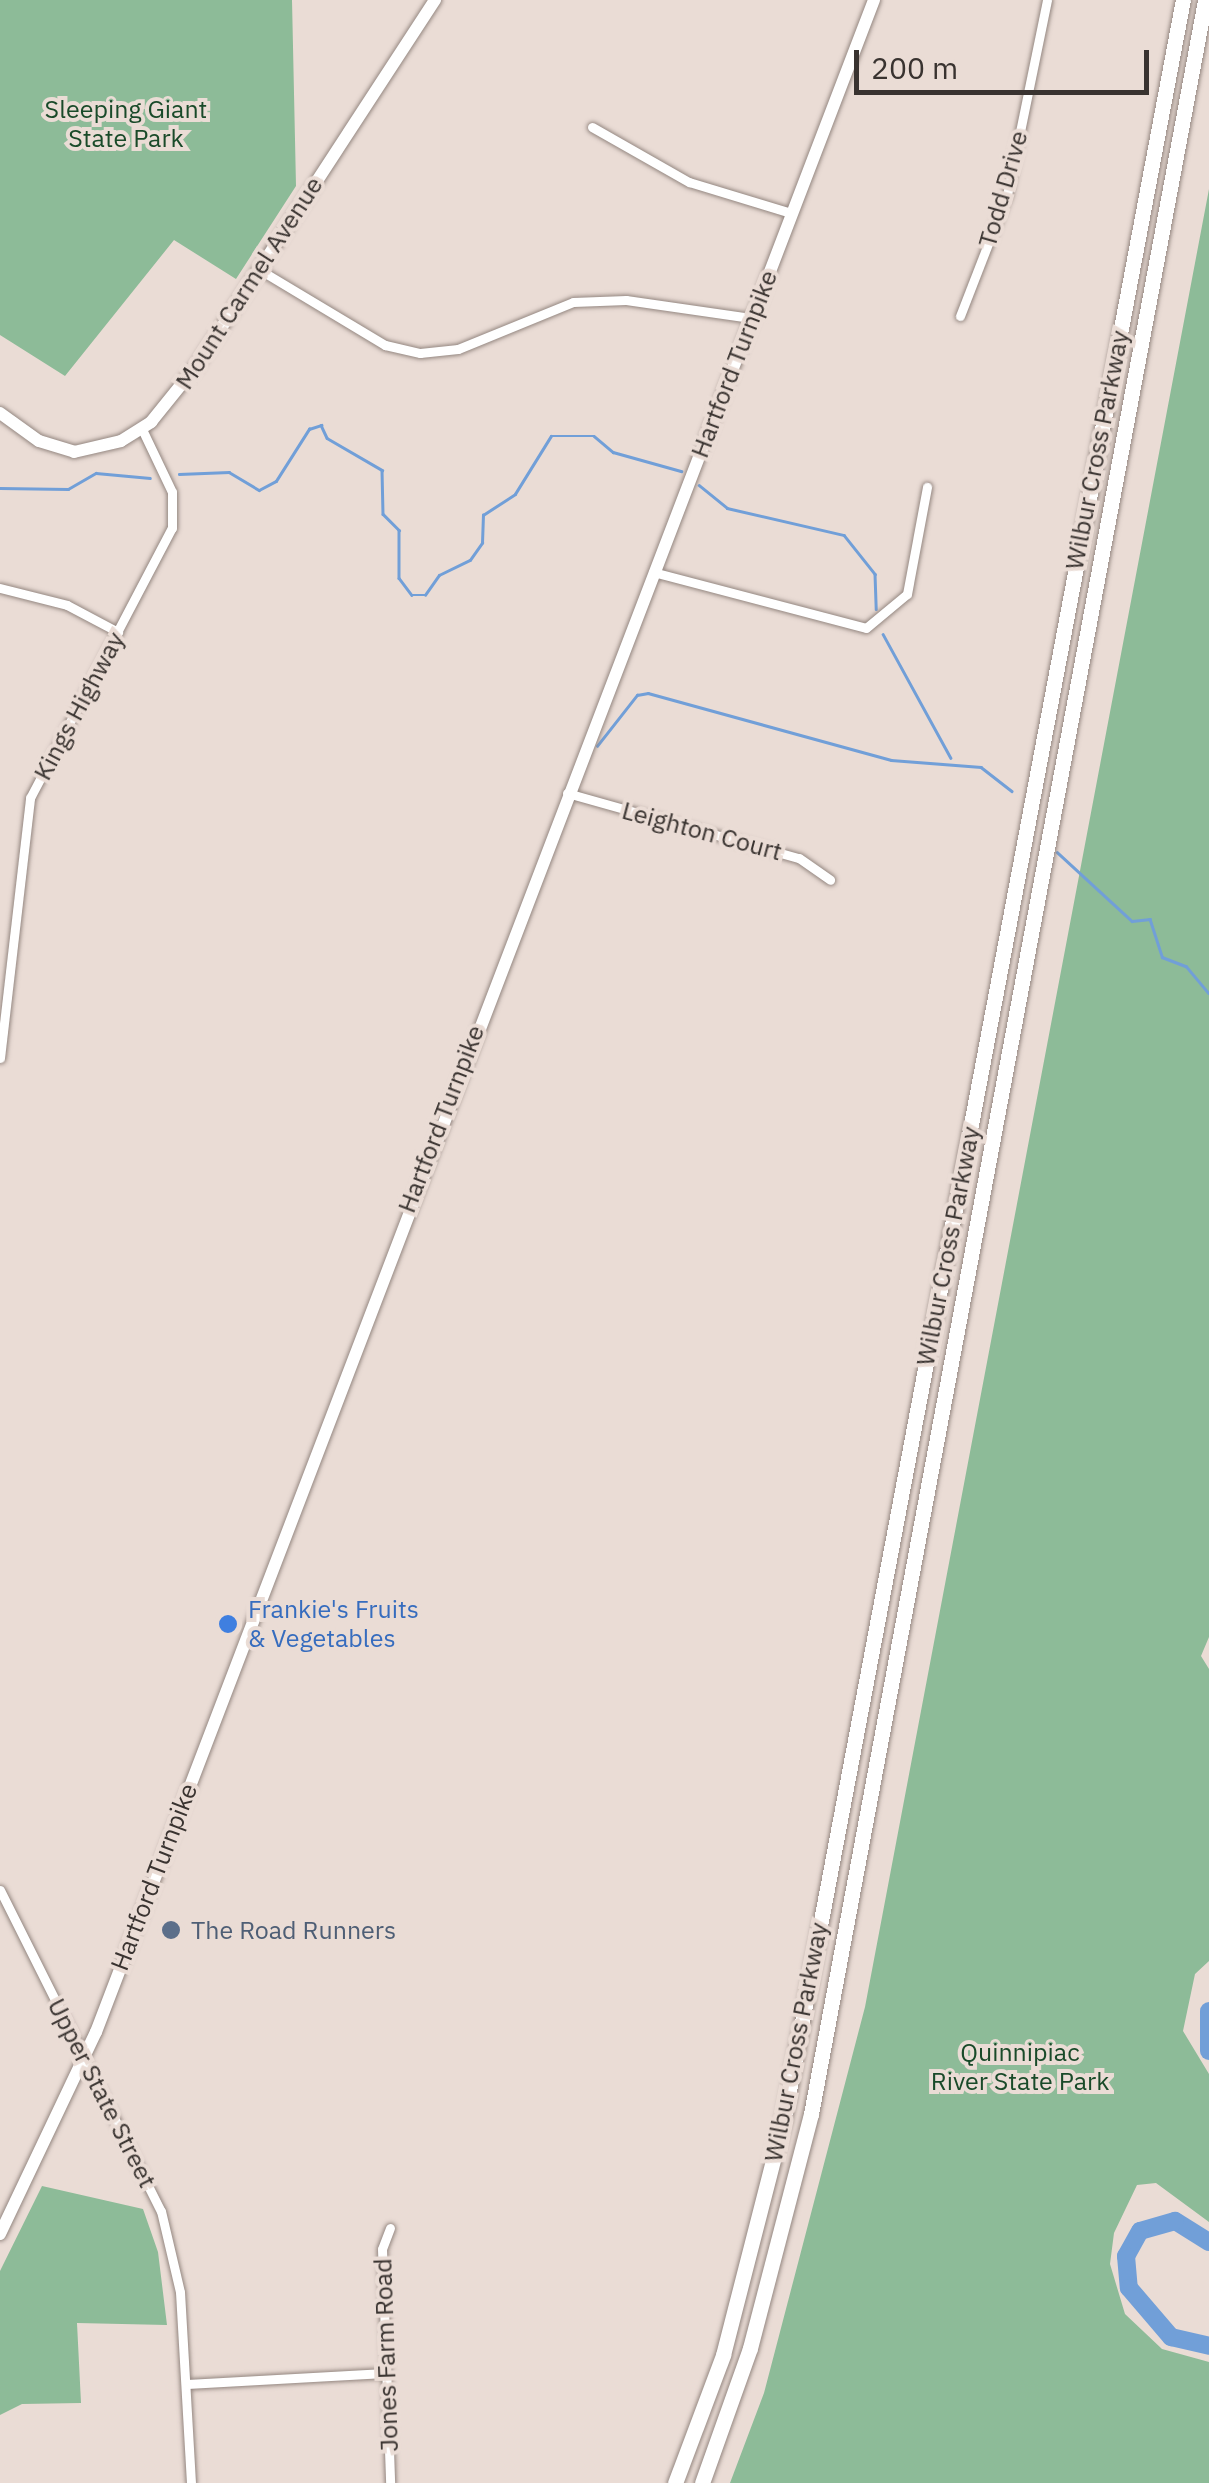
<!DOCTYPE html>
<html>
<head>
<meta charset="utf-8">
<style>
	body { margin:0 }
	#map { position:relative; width:1209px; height:2483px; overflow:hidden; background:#eadcd5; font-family:"IBM Plex Sans",sans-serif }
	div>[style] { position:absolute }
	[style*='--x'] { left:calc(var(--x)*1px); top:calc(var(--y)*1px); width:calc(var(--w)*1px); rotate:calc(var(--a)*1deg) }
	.green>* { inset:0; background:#8dbb98 }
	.stream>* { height:2.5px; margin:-1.25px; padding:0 1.25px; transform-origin:1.25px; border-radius:1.25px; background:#719fd8 }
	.river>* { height:18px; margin:-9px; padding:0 9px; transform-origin:9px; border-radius:9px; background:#719fd8 }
	.roads { filter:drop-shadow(0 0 2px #948781) drop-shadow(0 0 2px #948781) }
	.street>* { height:9px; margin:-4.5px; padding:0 4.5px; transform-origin:4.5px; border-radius:4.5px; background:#fff }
	.secondary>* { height:12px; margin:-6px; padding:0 6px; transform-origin:6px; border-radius:6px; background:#fff }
	.highway>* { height:15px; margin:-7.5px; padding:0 7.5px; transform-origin:7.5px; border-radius:7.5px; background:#fff }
	.dots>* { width:28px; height:28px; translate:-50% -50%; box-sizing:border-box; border:5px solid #eadcd5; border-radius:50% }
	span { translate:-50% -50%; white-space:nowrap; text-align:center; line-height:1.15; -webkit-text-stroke:8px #eadcd5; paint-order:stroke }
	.park-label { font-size:25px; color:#194a29 }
	.street-label { font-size:25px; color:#393330 }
	.shop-label { font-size:25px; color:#366cbe }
	.left { translate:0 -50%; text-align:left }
	.service-label { font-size:25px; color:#4e5e75 }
	.scale { position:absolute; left:854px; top:50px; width:295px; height:45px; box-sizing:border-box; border:5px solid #393330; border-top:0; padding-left:12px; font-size:30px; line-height:35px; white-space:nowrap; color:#393330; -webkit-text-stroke:8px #eadcd5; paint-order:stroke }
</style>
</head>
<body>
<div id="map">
	<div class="green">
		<i style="clip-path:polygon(0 0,292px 0,296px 186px,236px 279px,174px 240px,65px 376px,0 335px)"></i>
		<i style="clip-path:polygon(1209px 189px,1209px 1637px,1201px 1656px,1209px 1669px,1209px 1961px,1195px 1974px,1183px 2031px,1209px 2074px,1209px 2222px,1156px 2183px,1137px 2185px,1114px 2233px,1110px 2264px,1125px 2314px,1162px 2349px,1209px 2362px,1209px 2483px,730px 2483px,764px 2393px,865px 2007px)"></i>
		<i style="clip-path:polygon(42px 2186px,143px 2209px,158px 2252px,167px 2325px,77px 2323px,81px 2403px,22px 2404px,0 2415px,0 2271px)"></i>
	</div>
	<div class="stream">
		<i style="--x:179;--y:474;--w:50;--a:-2.3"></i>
		<i style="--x:229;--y:472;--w:35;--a:31"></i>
		<i style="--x:259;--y:490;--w:19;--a:-28"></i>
		<i style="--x:276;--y:481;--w:62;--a:-57.6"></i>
		<i style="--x:309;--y:429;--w:13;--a:-18"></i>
		<i style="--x:321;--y:425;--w:14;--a:65"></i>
		<i style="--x:327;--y:438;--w:64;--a:30.2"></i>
		<i style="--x:382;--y:470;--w:44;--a:88.7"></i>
		<i style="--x:383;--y:514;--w:23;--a:45"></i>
		<i style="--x:399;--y:530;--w:48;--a:90"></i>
		<i style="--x:399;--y:578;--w:21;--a:53"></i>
		<i style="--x:412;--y:595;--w:13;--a:0"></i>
		<i style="--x:425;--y:595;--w:24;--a:-55"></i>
		<i style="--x:439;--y:575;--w:34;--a:-26"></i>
		<i style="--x:470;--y:560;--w:21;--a:-55"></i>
		<i style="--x:482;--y:543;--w:28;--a:-88"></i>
		<i style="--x:483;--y:515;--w:38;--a:-33"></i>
		<i style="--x:515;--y:494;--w:68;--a:-58.2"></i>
		<i style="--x:551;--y:436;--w:43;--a:0"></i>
		<i style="--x:594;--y:436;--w:25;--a:40"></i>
		<i style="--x:613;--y:452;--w:71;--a:15.6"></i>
		<i style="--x:699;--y:485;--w:36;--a:39"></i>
		<i style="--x:727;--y:508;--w:120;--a:13"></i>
		<i style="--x:844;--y:535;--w:50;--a:51.5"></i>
		<i style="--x:875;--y:574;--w:35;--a:88"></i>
		<i style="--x:0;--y:488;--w:68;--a:0.8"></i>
		<i style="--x:68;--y:489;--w:32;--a:-30"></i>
		<i style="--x:96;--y:473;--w:54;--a:5.3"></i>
		<i style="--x:883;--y:634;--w:141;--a:61.3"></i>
		<i style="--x:597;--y:746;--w:65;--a:-51.9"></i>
		<i style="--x:637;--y:695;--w:11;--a:-10"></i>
		<i style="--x:648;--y:693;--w:252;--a:15.4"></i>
		<i style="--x:891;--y:760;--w:90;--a:4.4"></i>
		<i style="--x:981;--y:767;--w:39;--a:38"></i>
		<i style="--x:1057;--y:852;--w:102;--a:42.6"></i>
		<i style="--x:1132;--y:921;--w:18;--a:-6"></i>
		<i style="--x:1150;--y:919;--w:40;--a:72"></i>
		<i style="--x:1162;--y:957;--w:26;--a:21"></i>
		<i style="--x:1186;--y:966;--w:35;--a:50"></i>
	</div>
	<div class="river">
		<i style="--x:1209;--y:2011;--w:40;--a:90"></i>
		<i style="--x:1209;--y:2242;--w:40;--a:-148"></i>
		<i style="--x:1175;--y:2221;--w:36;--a:164"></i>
		<i style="--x:1140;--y:2231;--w:29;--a:119"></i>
		<i style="--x:1126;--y:2256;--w:32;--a:85"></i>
		<i style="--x:1129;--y:2288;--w:65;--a:49.4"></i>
		<i style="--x:1171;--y:2337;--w:39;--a:13"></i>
	</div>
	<div class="roads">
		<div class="street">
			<i style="--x:592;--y:127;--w:112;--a:29.6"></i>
			<i style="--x:689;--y:182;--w:107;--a:16.9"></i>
			<i style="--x:260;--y:270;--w:146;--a:31"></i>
			<i style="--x:385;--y:345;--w:36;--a:13"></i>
			<i style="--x:420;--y:353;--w:38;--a:-6"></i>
			<i style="--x:458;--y:349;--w:124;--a:-22.2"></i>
			<i style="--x:573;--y:302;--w:53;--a:-2.2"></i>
			<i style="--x:626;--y:300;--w:126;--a:8.2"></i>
			<i style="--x:960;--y:316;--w:130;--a:-68.8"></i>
			<i style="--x:1007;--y:195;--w:199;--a:-78.4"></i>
			<i style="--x:653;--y:572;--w:220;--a:14.7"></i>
			<i style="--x:866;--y:628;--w:53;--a:-39.7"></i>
			<i style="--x:907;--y:594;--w:109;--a:-79.4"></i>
			<i style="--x:0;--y:588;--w:69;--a:14.2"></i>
			<i style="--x:67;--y:605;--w:58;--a:27.9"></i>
			<i style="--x:567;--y:793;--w:241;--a:15.7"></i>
			<i style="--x:799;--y:858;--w:38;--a:35"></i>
			<i style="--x:0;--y:1058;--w:262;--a:-83.4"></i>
			<i style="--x:30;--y:798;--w:305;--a:-62.3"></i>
			<i style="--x:172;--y:528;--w:36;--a:-90"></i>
			<i style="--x:172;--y:492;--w:70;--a:-115.5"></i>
			<i style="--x:0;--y:1890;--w:359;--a:63.4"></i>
			<i style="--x:161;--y:2211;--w:83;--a:76.8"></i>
			<i style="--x:180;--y:2292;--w:191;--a:86.7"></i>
			<i style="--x:390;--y:2228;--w:22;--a:111"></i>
			<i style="--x:382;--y:2249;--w:234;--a:88"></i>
			<i style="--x:187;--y:2384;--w:198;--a:-3.2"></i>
		</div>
		<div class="secondary">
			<i style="--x:0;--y:413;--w:48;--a:35.7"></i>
			<i style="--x:39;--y:441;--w:37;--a:17"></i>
			<i style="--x:74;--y:452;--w:48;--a:-13.2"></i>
			<i style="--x:121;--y:441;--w:36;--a:-32"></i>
			<i style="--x:151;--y:422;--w:73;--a:-51.1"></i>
			<i style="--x:197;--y:365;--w:436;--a:-56.9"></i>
			<i style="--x:0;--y:2234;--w:224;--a:-64.6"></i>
			<i style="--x:96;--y:2032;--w:2176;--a:-69.05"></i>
		</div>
		<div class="highway">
			<i style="--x:675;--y:2483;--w:137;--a:-69.4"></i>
			<i style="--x:723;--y:2355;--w:246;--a:-75.6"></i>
			<i style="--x:784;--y:2117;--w:2154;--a:-79.33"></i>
			<i style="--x:702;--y:2483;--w:143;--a:-70.4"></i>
			<i style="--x:750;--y:2348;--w:242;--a:-75.4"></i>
			<i style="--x:811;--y:2114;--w:2150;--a:-79.44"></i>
		</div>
	</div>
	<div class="dots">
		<i style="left:228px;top:1624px;background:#3f7fe0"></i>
		<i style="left:171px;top:1930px;background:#5c6f8a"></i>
	</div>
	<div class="park-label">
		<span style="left:126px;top:124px">Sleeping Giant<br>State Park</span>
		<span style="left:1020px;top:2067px">Quinnipiac<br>River State Park</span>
	</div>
	<div class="street-label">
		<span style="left:1003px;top:189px;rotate:-74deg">Todd Drive</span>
		<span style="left:249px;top:283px;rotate:-57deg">Mount Carmel Avenue</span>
		<span style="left:734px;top:364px;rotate:-69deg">Hartford Turnpike</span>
		<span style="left:1097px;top:450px;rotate:-79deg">Wilbur Cross Parkway</span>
		<span style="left:79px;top:706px;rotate:-62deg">Kings Highway</span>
		<span style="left:702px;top:831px;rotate:15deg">Leighton Court</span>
		<span style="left:441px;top:1119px;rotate:-69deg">Hartford Turnpike</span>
		<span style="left:948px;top:1246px;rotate:-79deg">Wilbur Cross Parkway</span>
		<span style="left:154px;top:1877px;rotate:-69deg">Hartford Turnpike</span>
		<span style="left:796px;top:2042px;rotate:-79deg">Wilbur Cross Parkway</span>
		<span style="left:102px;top:2093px;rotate:63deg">Upper State Street</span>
		<span style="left:386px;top:2355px;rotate:-92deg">Jones Farm Road</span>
	</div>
	<div class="shop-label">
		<span class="left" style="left:248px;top:1624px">Frankie's Fruits<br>&amp; Vegetables</span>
	</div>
	<div class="service-label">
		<span class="left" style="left:191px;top:1930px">The Road Runners</span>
	</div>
	<div class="scale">200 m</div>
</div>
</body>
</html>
